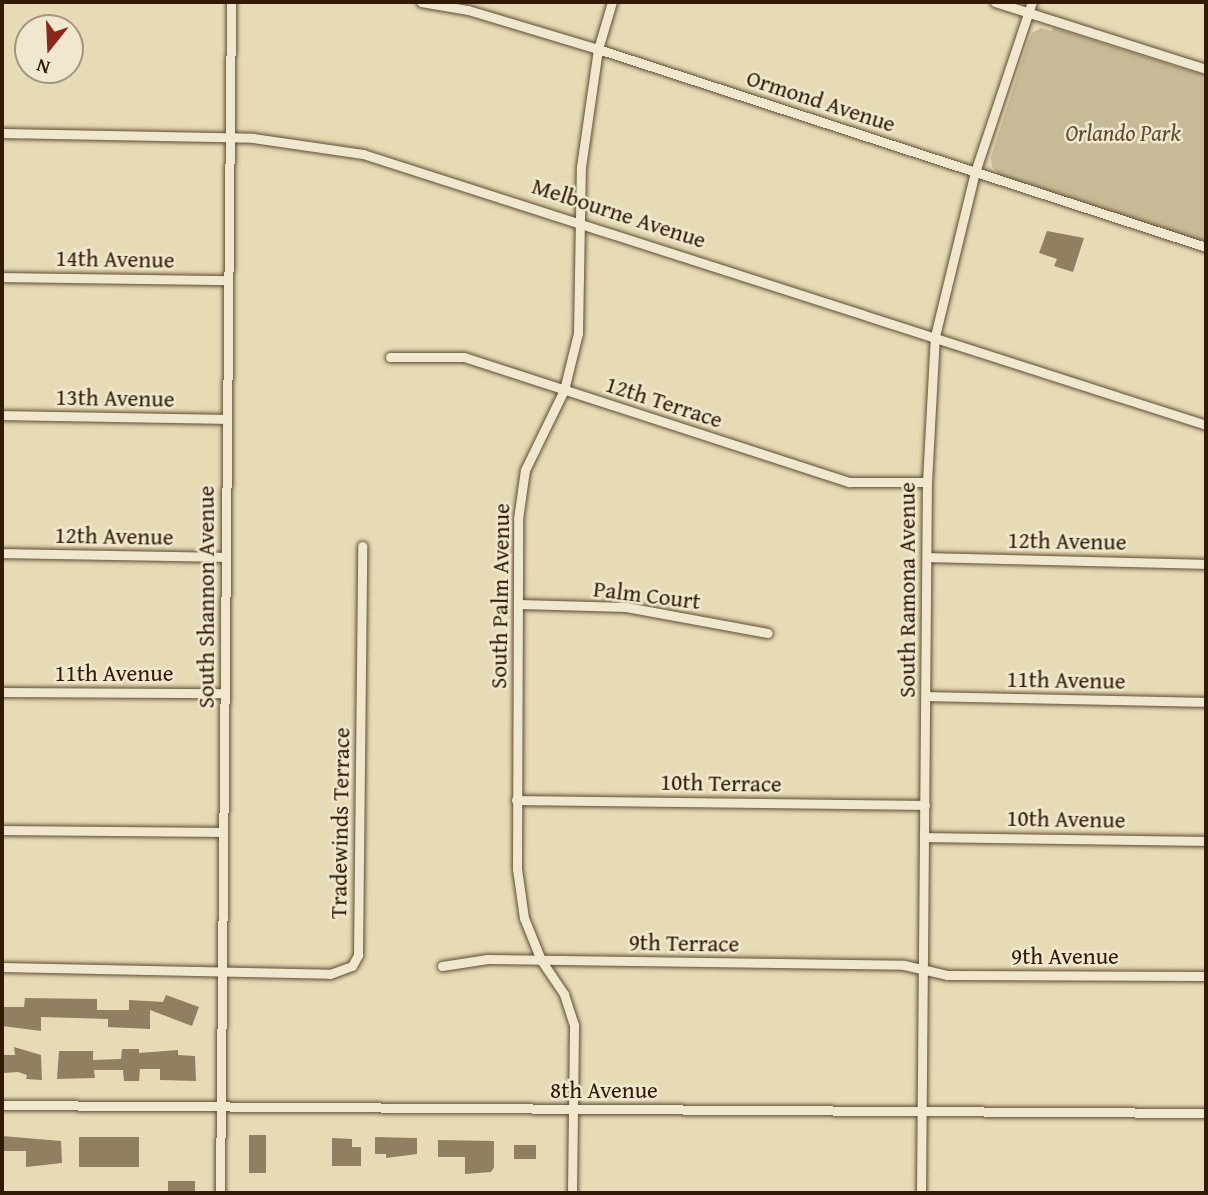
<!DOCTYPE html>
<html>
<head>
<meta charset="utf-8">
<style>
	body { margin:0 }
	#map { position:relative; width:1208px; height:1195px; overflow:hidden; background:#e6dbb4; font-family:"Gentium Book Plus",serif }
	div>[style] { position:absolute }
	[style*='--x'] { left:calc(var(--x)*1px); top:calc(var(--y)*1px); width:calc(var(--w)*1px); rotate:calc(var(--a)*1deg) }
	.green>* { inset:0; background:#c7ba96 }
	.building>* { inset:0; background:#907f60; transform-origin:0 0 }
	.roads { filter:drop-shadow(0 0 2px #5f4b32) drop-shadow(0 0 2px #5f4b32) }
	.minor>* { height:9px; margin:-4.5px; padding:0 4.5px; transform-origin:4.5px; border-radius:4.5px; background:#efe8ce }
	span { translate:-50% -50%; white-space:nowrap; text-align:center; line-height:1.15; -webkit-text-stroke:5px #efe8ce; paint-order:stroke }
	.street-label { font-size:23px; color:#321b06 }
	.park-label { font-size:23px; color:#5f4b31; font-style:italic }
	.frame { position:absolute; inset:0; border:4px solid #321b06; pointer-events:none }
	.north { position:absolute; left:14px; top:14px; width:70px; height:70px; box-sizing:border-box; background:#efe8ce; border:2px solid #a3967e; border-radius:50%; rotate:198deg; font-size:19px; font-weight:700; line-height:28px; text-align:center; color:#321b06 }
	.north::after { content:''; display:block; margin:auto; width:24px; height:32px; background:#8f2418; clip-path:polygon(50% 0,100% 100%,50% 72%,0 100%) }
</style>
</head>
<body>
<div id="map">
	<div class="green">
		<i style="clip-path:polygon(1041px 28px,1051px 31px,1054px 28px,1206px 76px,1206px 243px,1003px 178px,992px 167px,991px 157px,1028px 42px,1032px 33px)"></i>
	</div>
	<div class="building">
		<i style="clip-path:polygon(1047px 231px,1084px 238px,1073px 272px,1054px 266px,1057px 259px,1039px 253px)"></i>
		<i style="clip-path:polygon(166px 995px,199px 1007px,192px 1026px,150px 1010px,150px 1029px,108px 1027px,108px 1019px,41px 1017px,41px 1031px,2px 1026px,2px 1007px,24px 1007px,25px 998px,97px 999px,97px 1010px,129px 1010px,129px 1000px,163px 1002px)"></i>
		<i style="clip-path:polygon(14px 1047px,41px 1055px,42px 1080px,26px 1079px,27px 1075px,18px 1072px,3px 1073px,2px 1055px,15px 1055px)"></i>
		<i style="clip-path:polygon(122px 1049px,139px 1049px,139px 1053px,178px 1050px,178px 1055px,195px 1056px,196px 1081px,160px 1080px,160px 1069px,140px 1069px,139px 1081px,124px 1081px,123px 1070px,94px 1070px,95px 1078px,57px 1079px,59px 1051px,93px 1051px,93px 1060px,121px 1059px)"></i>
		<i style="left:249px;top:1135px;width:17px;height:38px"></i>
		<i style="clip-path:polygon(2px 1136px,61px 1141px,62px 1163px,26px 1167px,26px 1151px,2px 1151px)"></i>
		<i style="left:79px;top:1137px;width:60px;height:30px"></i>
		<i style="clip-path:polygon(375px 1137px,417px 1138px,417px 1154px,386px 1158px,386px 1154px,375px 1154px)"></i>
		<i style="clip-path:polygon(332px 1138px,352px 1139px,352px 1147px,361px 1147px,361px 1166px,332px 1166px)"></i>
		<i style="clip-path:polygon(438px 1140px,494px 1141px,494px 1167px,491px 1172px,465px 1174px,465px 1157px,438px 1157px)"></i>
		<i style="left:514px;top:1145px;width:22px;height:14px"></i>
		<i style="left:168px;top:1181px;width:27px;height:12px"></i>
	</div>
	<div class="roads">
		<div class="minor">
			<i style="--x:421;--y:2;--w:48;--a:9.7"></i>
			<i style="--x:468;--y:10;--w:136;--a:16.7"></i>
			<i style="--x:598;--y:49;--w:639;--a:18.04"></i>
			<i style="--x:995;--y:2;--w:221;--a:17.6"></i>
			<i style="--x:2;--y:133;--w:251;--a:1.1"></i>
			<i style="--x:253;--y:138;--w:111;--a:8.3"></i>
			<i style="--x:363;--y:154;--w:885;--a:17.82"></i>
			<i style="--x:2;--y:277;--w:226;--a:0.8"></i>
			<i style="--x:390;--y:357;--w:74;--a:0"></i>
			<i style="--x:464;--y:357;--w:405;--a:18"></i>
			<i style="--x:849;--y:482;--w:78;--a:0"></i>
			<i style="--x:2;--y:415;--w:225;--a:1"></i>
			<i style="--x:2;--y:553;--w:223;--a:1"></i>
			<i style="--x:928;--y:557;--w:278;--a:1.4"></i>
			<i style="--x:519;--y:604;--w:107;--a:1.6"></i>
			<i style="--x:626;--y:607;--w:144;--a:10.4"></i>
			<i style="--x:2;--y:692;--w:223;--a:0.3"></i>
			<i style="--x:926;--y:696;--w:280;--a:1.2"></i>
			<i style="--x:516;--y:800;--w:409;--a:0.7"></i>
			<i style="--x:2;--y:830;--w:221;--a:0.5"></i>
			<i style="--x:924;--y:837;--w:282;--a:0.8"></i>
			<i style="--x:442;--y:966;--w:46;--a:-8.8"></i>
			<i style="--x:487;--y:959;--w:417;--a:0.8"></i>
			<i style="--x:904;--y:965;--w:44;--a:13.1"></i>
			<i style="--x:947;--y:975;--w:259;--a:0.2"></i>
			<i style="--x:2;--y:967;--w:328;--a:1.2"></i>
			<i style="--x:330;--y:974;--w:23;--a:-20"></i>
			<i style="--x:352;--y:966;--w:13;--a:-61"></i>
			<i style="--x:358;--y:955;--w:409;--a:-89.4"></i>
			<i style="--x:2;--y:1105;--w:1204;--a:0.38"></i>
			<i style="--x:220;--y:1193;--w:1191;--a:-89.47"></i>
			<i style="--x:572;--y:1193;--w:168;--a:-89.3"></i>
			<i style="--x:574;--y:1025;--w:33;--a:-108"></i>
			<i style="--x:564;--y:994;--w:41;--a:-124.1"></i>
			<i style="--x:541;--y:960;--w:45;--a:-112"></i>
			<i style="--x:524;--y:918;--w:49;--a:-98.1"></i>
			<i style="--x:517;--y:869;--w:350;--a:-89.8"></i>
			<i style="--x:518;--y:519;--w:49;--a:-81.9"></i>
			<i style="--x:525;--y:470;--w:89;--a:-64"></i>
			<i style="--x:564;--y:390;--w:59;--a:-76.2"></i>
			<i style="--x:578;--y:333;--w:166;--a:-89"></i>
			<i style="--x:581;--y:167;--w:119;--a:-81.8"></i>
			<i style="--x:598;--y:49;--w:49;--a:-73.4"></i>
			<i style="--x:921;--y:1193;--w:711;--a:-89.52"></i>
			<i style="--x:927;--y:482;--w:146;--a:-86.9"></i>
			<i style="--x:935;--y:336;--w:169;--a:-76.3"></i>
			<i style="--x:975;--y:172;--w:179;--a:-71.5"></i>
		</div>
	</div>
	<div class="street-label">
		<span style="left:821px;top:101px;rotate:18deg">Ormond Avenue</span>
		<span style="left:619px;top:213px;rotate:18deg">Melbourne Avenue</span>
		<span style="left:115px;top:259px;rotate:1deg">14th Avenue</span>
		<span style="left:115px;top:398px;rotate:1deg">13th Avenue</span>
		<span style="left:664px;top:402px;rotate:18deg">12th Terrace</span>
		<span style="left:114px;top:536px;rotate:1deg">12th Avenue</span>
		<span style="left:1067px;top:541px;rotate:1deg">12th Avenue</span>
		<span style="left:907px;top:590px;rotate:-90deg">South Ramona Avenue</span>
		<span style="left:647px;top:595px;rotate:7deg">Palm Court</span>
		<span style="left:500px;top:596px;rotate:-89deg">South Palm Avenue</span>
		<span style="left:206px;top:597px;rotate:-90deg">South Shannon Avenue</span>
		<span style="left:114px;top:673px">11th Avenue</span>
		<span style="left:1066px;top:680px;rotate:1deg">11th Avenue</span>
		<span style="left:721px;top:783px;rotate:1deg">10th Terrace</span>
		<span style="left:1066px;top:819px;rotate:1deg">10th Avenue</span>
		<span style="left:340px;top:823px;rotate:-89deg">Tradewinds Terrace</span>
		<span style="left:684px;top:943px;rotate:1deg">9th Terrace</span>
		<span style="left:1065px;top:956px">9th Avenue</span>
		<span style="left:604px;top:1090px">8th Avenue</span>
	</div>
	<div class="park-label">
		<span style="left:1123px;top:133px">Orlando Park</span>
	</div>
	<div class="frame"></div>
	<div class="north">N</div>
</div>
</body>
</html>
